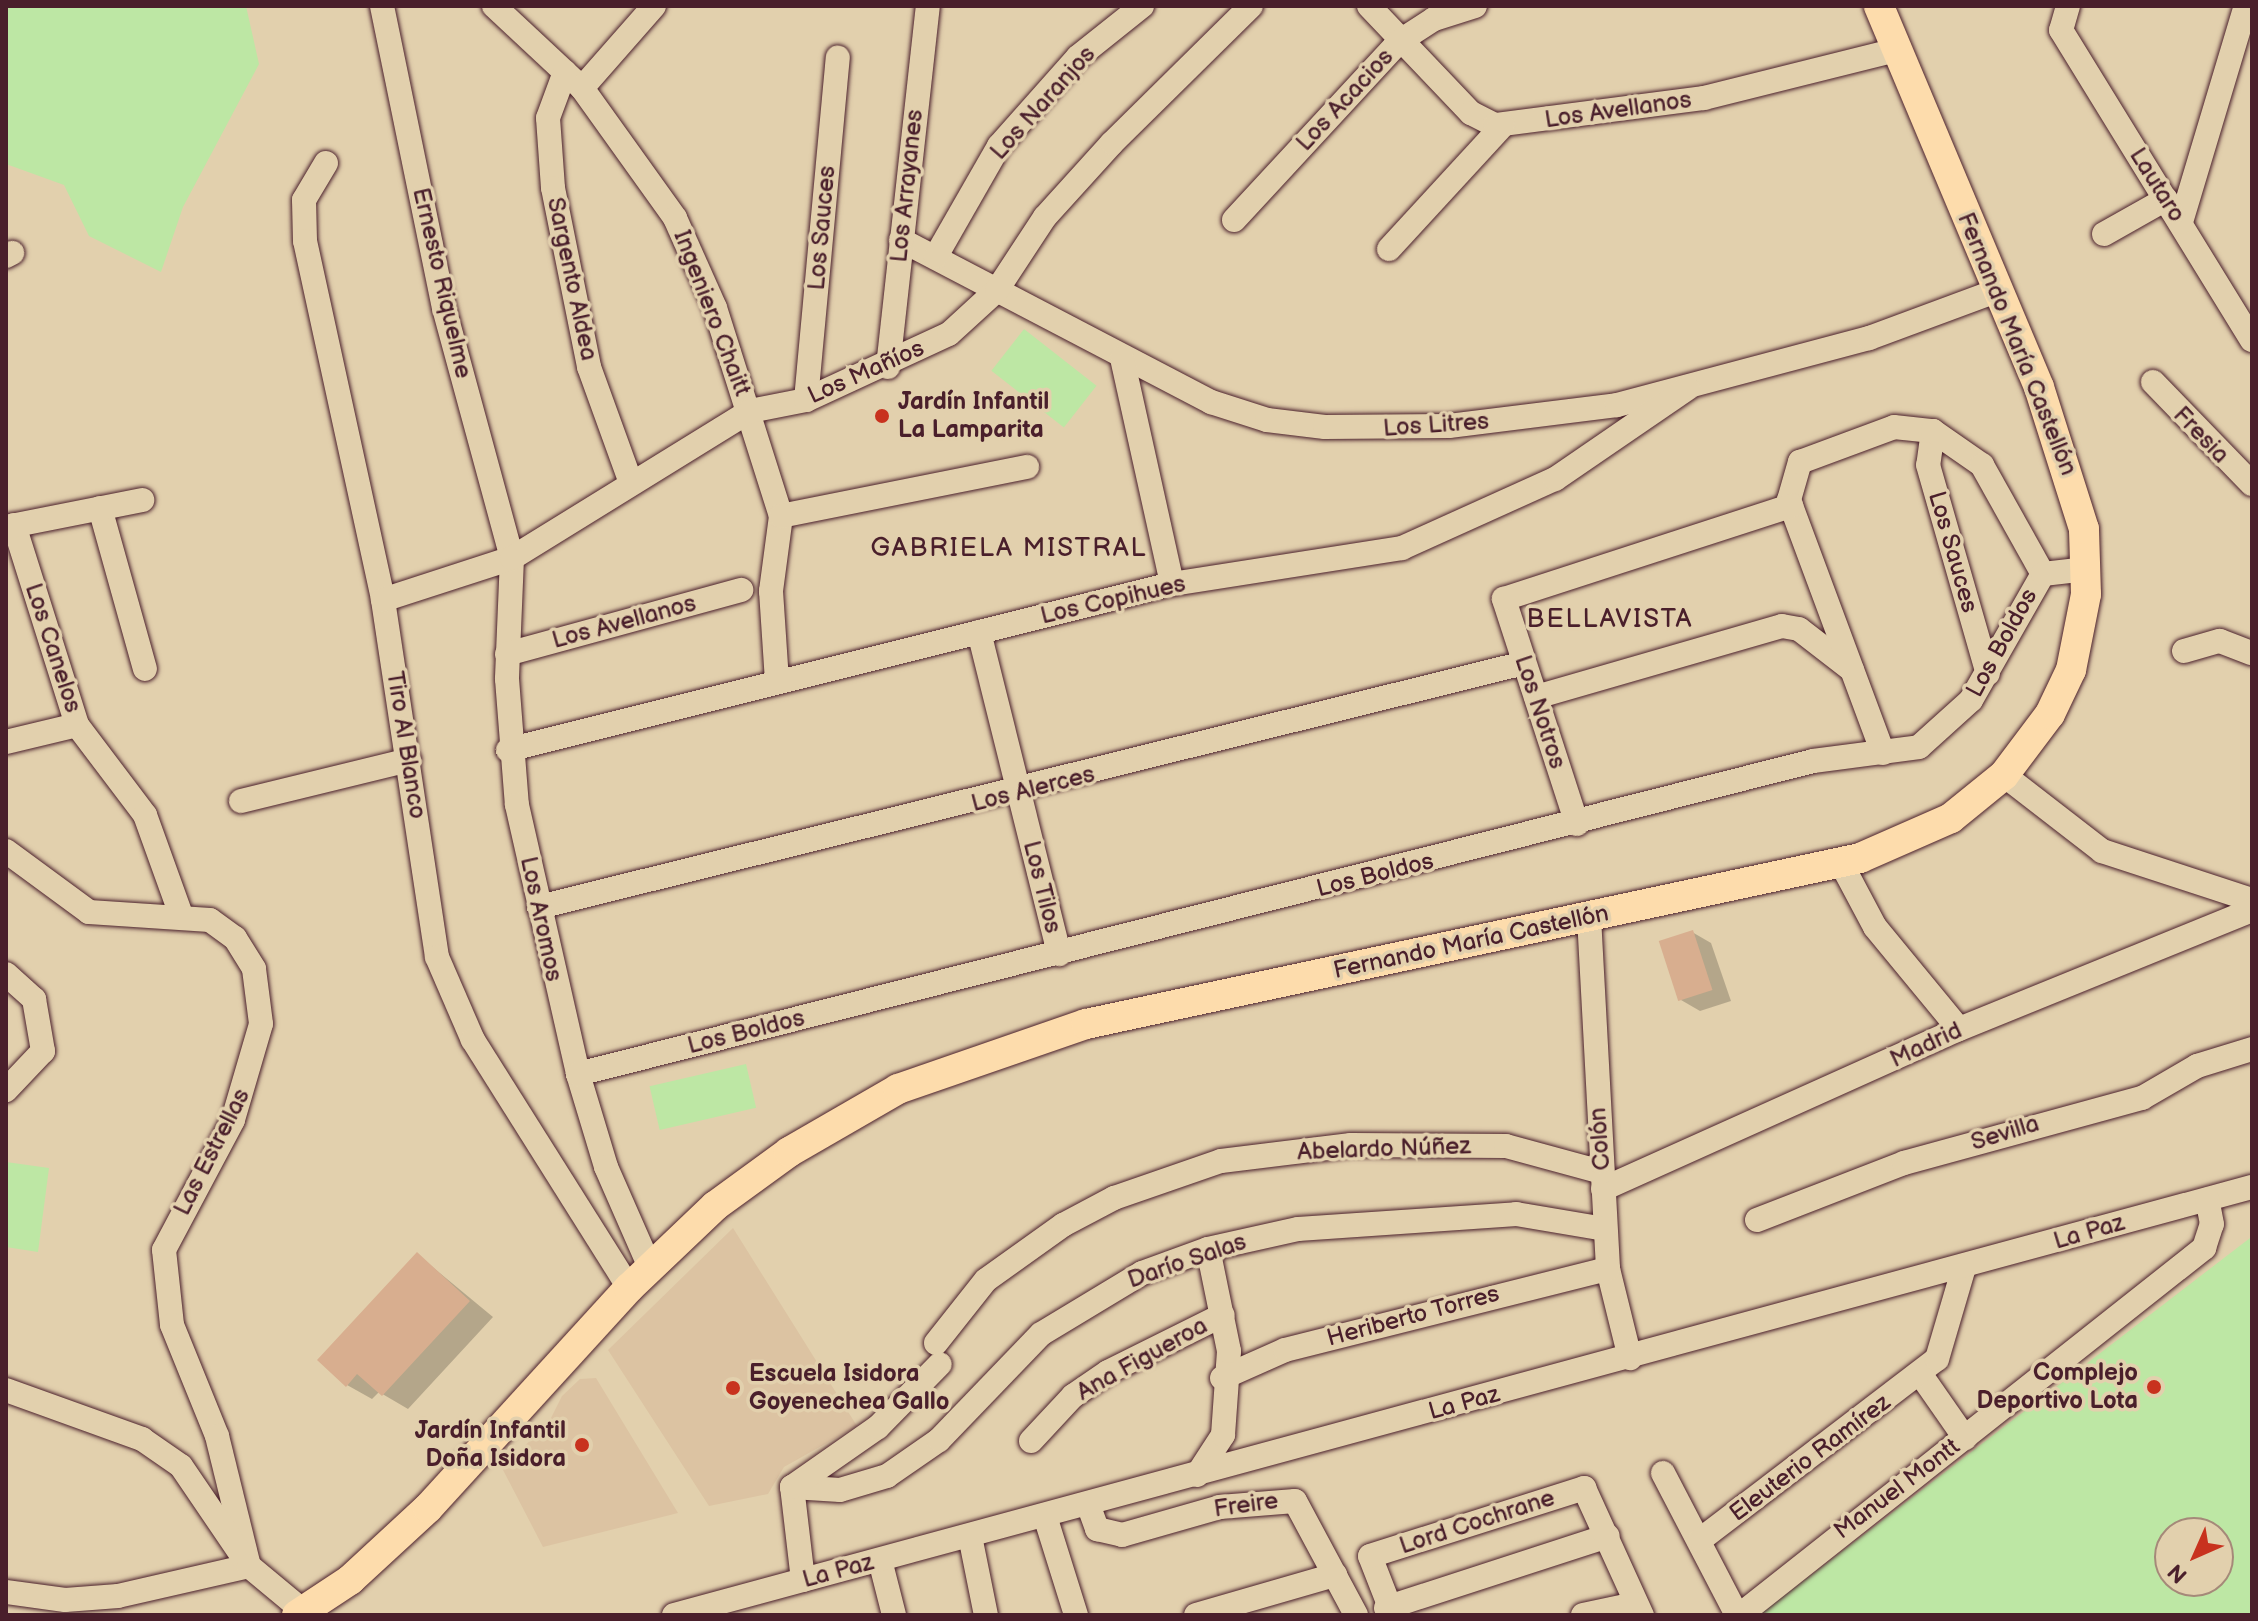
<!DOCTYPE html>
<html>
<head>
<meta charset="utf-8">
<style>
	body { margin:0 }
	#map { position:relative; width:2258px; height:1621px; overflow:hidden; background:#e2d0ad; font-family:"Balsamiq Sans",sans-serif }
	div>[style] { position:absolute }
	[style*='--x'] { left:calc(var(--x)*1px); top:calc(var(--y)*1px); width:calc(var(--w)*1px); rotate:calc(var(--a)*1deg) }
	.built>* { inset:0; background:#dcc3a2 }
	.green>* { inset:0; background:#bde7a4; transform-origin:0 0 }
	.shadow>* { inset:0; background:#0003 }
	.building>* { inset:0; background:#d8ae8f; transform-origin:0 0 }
	.roads { filter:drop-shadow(0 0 2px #4a1f2b) drop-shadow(0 0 2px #4a1f2b) }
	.minor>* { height:24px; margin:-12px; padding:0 12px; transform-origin:12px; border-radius:12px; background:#e2d0ad }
	.major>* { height:30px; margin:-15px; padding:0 15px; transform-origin:15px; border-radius:15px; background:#fddcac }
	.dots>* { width:22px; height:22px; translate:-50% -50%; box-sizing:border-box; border:4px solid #e2d0ad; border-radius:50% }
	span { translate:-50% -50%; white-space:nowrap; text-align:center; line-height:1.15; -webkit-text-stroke:7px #e2d0ad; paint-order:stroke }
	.street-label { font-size:24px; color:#4a1f2b }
	.poi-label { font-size:24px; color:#4a1f2b; font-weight:700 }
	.left { translate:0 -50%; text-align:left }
	.right { translate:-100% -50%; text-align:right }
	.neighbourhood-label { font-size:26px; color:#4a1f2b; letter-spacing:2px }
	.frame { position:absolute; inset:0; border:8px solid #4a1f2b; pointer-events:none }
	.north { position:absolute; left:2154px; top:1517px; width:80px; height:80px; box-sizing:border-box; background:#e2d0ad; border:2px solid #a58979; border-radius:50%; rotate:225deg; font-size:22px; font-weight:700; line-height:32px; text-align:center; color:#4a1f2b }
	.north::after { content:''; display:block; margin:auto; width:28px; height:36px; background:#c8321e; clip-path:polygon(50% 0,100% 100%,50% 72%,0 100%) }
</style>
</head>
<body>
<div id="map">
	<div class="built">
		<i style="clip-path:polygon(733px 1228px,857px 1426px,784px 1467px,768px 1494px,709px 1506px,608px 1350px)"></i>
		<i style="clip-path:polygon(596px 1378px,678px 1513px,543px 1547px,502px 1468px,549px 1422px,562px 1396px,580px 1379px)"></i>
	</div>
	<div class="green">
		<i style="clip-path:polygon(6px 6px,246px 6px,259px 64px,183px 207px,161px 272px,89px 236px,64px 185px,6px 164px)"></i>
		<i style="left:1024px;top:329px;width:92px;height:53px;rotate:38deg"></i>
		<i style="left:746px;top:1064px;width:45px;height:99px;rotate:77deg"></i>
		<i style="clip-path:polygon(6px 1162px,49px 1168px,38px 1252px,6px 1247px)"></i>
		<i style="clip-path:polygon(evenodd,2250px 1238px,2252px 1615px,1759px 1615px,2250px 1238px,2170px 1533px,2218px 1533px,2218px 1581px,2170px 1581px,2170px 1533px)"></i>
	</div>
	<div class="shadow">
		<i style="clip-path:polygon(1692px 932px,1711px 943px,1731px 1001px,1700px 1011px,1681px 1000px)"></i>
		<i style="clip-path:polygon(418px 1255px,493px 1317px,408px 1409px,379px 1392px,372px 1399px,347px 1385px)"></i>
	</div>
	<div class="building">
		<i style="left:1693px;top:930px;width:63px;height:36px;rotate:72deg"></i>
		<i style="clip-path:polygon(417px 1252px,470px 1301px,382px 1396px,357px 1374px,346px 1387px,317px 1360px)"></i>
	</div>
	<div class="roads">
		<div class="minor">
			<i style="--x:382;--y:6;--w:308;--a:78.4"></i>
			<i style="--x:444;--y:308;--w:259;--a:74.8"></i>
			<i style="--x:512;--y:558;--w:121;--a:92.4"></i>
			<i style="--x:507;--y:679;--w:126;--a:85.5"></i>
			<i style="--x:517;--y:805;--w:276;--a:77.2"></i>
			<i style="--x:578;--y:1074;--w:97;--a:73.2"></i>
			<i style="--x:606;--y:1167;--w:109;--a:66.3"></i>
			<i style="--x:494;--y:6;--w:120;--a:43"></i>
			<i style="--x:582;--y:88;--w:160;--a:54.4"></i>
			<i style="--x:675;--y:218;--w:98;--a:66"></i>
			<i style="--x:715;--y:308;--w:218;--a:72.4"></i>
			<i style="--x:781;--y:516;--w:76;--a:97.6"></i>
			<i style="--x:771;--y:591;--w:91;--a:86.2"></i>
			<i style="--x:1369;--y:6;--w:148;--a:46.4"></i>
			<i style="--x:1471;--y:113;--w:27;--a:27"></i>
			<i style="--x:1495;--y:125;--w:211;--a:-7.4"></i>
			<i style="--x:1704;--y:98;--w:198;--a:-14"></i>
			<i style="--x:2068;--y:6;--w:25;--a:106"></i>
			<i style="--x:2061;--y:30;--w:364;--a:58.4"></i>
			<i style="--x:565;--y:72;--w:49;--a:110.3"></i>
			<i style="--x:548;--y:118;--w:70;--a:85.9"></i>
			<i style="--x:553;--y:188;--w:183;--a:78.6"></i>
			<i style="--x:589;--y:367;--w:123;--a:70.1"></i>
			<i style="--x:582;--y:88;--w:109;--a:-48.7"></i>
			<i style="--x:326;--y:163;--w:43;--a:120.7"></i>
			<i style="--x:304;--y:200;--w:41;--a:88.6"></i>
			<i style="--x:305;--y:241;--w:367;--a:77.7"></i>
			<i style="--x:383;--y:600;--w:361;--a:81.4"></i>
			<i style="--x:437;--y:957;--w:90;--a:66.6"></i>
			<i style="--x:473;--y:1040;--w:293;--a:57.8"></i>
			<i style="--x:1234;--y:220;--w:244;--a:-47.2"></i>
			<i style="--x:1400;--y:41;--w:40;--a:-32.9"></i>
			<i style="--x:1434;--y:19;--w:43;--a:-17.6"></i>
			<i style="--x:2181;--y:222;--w:226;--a:-73.3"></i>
			<i style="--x:2104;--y:234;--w:71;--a:-29.4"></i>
			<i style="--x:901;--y:240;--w:350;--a:27.6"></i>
			<i style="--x:1211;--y:402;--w:59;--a:17.8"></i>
			<i style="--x:1267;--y:420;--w:58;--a:6.9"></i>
			<i style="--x:1325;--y:427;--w:124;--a:-0.5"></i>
			<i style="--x:1449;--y:426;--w:169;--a:-7.1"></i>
			<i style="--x:1617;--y:405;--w:261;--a:-14.9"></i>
			<i style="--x:1869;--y:338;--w:135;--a:-20.3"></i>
			<i style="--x:1389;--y:249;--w:168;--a:-47.4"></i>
			<i style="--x:6;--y:256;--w:7;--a:-27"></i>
			<i style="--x:936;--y:256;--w:127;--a:-60.2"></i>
			<i style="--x:999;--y:146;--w:119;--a:-48.4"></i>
			<i style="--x:1078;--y:57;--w:82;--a:-38.6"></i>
			<i style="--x:1122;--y:358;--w:231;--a:77.5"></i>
			<i style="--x:888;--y:367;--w:363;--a:-83.7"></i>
			<i style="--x:2153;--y:382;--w:142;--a:45.9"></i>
			<i style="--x:806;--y:400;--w:344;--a:-84.7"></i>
			<i style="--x:1933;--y:431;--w:34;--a:98"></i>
			<i style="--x:1928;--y:465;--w:217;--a:74"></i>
			<i style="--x:100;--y:508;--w:167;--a:74.4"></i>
			<i style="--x:781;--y:516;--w:251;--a:-11.3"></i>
			<i style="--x:14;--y:525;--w:210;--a:72.5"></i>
			<i style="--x:77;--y:725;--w:113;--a:52.9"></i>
			<i style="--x:145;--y:815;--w:109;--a:70.2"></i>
			<i style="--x:6;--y:527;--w:139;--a:-11.2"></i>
			<i style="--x:383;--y:600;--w:136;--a:-18"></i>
			<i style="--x:512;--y:558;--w:280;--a:-31.7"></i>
			<i style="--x:750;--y:411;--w:57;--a:-11.1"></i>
			<i style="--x:806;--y:400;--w:157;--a:-24.8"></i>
			<i style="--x:949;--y:334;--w:65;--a:-42.5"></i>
			<i style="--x:997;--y:290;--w:87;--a:-56.7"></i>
			<i style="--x:1045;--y:217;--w:100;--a:-47.8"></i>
			<i style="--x:1112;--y:143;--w:195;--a:-44.6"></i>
			<i style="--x:979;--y:632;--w:332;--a:76"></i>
			<i style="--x:2184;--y:651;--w:37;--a:-16"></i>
			<i style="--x:2220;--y:641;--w:34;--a:21"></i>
			<i style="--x:507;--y:654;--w:243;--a:-15.3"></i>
			<i style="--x:1536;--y:697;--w:256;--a:-16.1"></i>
			<i style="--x:1782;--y:626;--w:17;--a:10"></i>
			<i style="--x:1799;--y:629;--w:67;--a:37.7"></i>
			<i style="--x:6;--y:742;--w:73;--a:-13.5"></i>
			<i style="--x:508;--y:750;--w:684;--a:-14.04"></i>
			<i style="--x:1172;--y:584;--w:233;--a:-8.9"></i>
			<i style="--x:1402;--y:548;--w:168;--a:-24.3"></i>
			<i style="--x:1555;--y:479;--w:161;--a:-34.4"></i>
			<i style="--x:1883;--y:753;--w:270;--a:-110.4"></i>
			<i style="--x:1789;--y:500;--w:40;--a:-74"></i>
			<i style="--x:1800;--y:462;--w:100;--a:-20.4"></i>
			<i style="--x:1894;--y:427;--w:39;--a:6"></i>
			<i style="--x:1933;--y:431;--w:60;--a:34.8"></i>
			<i style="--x:1982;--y:465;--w:125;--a:60.8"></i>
			<i style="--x:2004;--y:775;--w:124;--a:37.8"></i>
			<i style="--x:2102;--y:851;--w:158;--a:18.1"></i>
			<i style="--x:241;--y:801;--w:173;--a:-13.7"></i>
			<i style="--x:1577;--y:824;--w:237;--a:-108"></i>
			<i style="--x:1504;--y:599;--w:302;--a:-18"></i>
			<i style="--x:6;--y:851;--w:103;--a:36.3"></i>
			<i style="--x:89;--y:912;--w:121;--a:3.8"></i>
			<i style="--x:210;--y:920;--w:31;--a:36"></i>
			<i style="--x:235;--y:938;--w:36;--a:58"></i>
			<i style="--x:254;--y:969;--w:55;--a:82.7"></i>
			<i style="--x:261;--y:1024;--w:100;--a:106.3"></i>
			<i style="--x:233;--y:1120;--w:147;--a:118"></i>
			<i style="--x:164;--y:1250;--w:75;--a:83.9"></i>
			<i style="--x:172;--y:1325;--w:120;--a:67.9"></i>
			<i style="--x:217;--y:1436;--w:134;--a:76.2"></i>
			<i style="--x:249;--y:1566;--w:134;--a:167.1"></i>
			<i style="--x:118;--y:1596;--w:53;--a:175.7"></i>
			<i style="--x:65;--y:1600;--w:60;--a:-172.3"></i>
			<i style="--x:1841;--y:863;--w:72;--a:62"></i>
			<i style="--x:1875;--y:927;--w:132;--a:50.5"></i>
			<i style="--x:539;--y:907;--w:1015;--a:-13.91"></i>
			<i style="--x:1589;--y:917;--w:353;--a:86.9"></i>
			<i style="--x:1608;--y:1269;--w:92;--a:76.1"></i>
			<i style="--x:6;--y:974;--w:38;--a:42"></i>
			<i style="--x:34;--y:999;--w:53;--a:80.2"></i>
			<i style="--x:43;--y:1051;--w:54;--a:133.5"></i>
			<i style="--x:578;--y:1074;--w:1274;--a:-14.22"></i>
			<i style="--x:1813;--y:761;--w:107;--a:-7.5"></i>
			<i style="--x:1919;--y:747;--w:70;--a:-42.1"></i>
			<i style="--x:1971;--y:700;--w:145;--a:-60.3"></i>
			<i style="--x:2043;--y:574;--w:44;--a:-6.5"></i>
			<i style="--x:1603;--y:1189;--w:390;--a:-24.2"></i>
			<i style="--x:1959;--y:1029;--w:316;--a:-22.1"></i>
			<i style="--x:1757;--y:1220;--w:158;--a:-21.2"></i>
			<i style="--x:1904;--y:1163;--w:247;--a:-15.3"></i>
			<i style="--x:2142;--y:1098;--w:64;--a:-30.2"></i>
			<i style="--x:2197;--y:1066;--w:58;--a:-17.2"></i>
			<i style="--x:936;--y:1343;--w:80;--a:-51.6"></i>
			<i style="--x:986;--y:1280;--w:95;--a:-35.5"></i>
			<i style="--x:1063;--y:1225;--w:58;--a:-27.9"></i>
			<i style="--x:1114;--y:1198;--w:113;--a:-19.1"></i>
			<i style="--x:1221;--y:1161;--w:131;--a:-7"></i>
			<i style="--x:1351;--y:1145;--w:155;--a:0.4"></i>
			<i style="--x:1506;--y:1146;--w:99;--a:15.2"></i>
			<i style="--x:1921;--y:1375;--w:77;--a:55.1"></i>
			<i style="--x:1222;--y:1378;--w:69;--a:-24"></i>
			<i style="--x:1285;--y:1350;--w:333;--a:-14.1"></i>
			<i style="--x:6;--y:1390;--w:145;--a:19.8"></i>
			<i style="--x:142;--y:1439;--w:47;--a:34.7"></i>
			<i style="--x:181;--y:1466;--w:121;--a:55.8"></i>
			<i style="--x:249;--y:1566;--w:77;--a:39.7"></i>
			<i style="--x:1031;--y:1441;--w:62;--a:-47"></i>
			<i style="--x:1073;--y:1396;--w:42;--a:-34.4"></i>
			<i style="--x:1108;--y:1372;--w:128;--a:-26.4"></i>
			<i style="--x:1663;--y:1473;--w:160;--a:62.5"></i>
			<i style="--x:1197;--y:1475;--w:48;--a:-57"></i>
			<i style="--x:1223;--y:1435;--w:84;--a:-85.9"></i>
			<i style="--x:1229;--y:1351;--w:104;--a:-101.6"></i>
			<i style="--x:792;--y:1487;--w:48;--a:3.6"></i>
			<i style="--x:840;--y:1490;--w:49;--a:-16.6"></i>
			<i style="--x:887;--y:1476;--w:63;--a:-34.7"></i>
			<i style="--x:939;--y:1440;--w:147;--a:-46.1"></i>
			<i style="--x:1041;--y:1334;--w:118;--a:-31.1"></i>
			<i style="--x:1142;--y:1273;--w:70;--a:-20"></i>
			<i style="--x:1208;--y:1249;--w:92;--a:-12.5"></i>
			<i style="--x:1298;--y:1229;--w:219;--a:-3.9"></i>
			<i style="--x:1516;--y:1214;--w:90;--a:9.6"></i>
			<i style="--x:1088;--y:1504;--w:27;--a:70"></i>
			<i style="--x:1097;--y:1529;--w:26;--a:13"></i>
			<i style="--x:1122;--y:1535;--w:102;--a:-15.9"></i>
			<i style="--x:1220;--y:1507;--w:75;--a:-4.6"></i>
			<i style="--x:1295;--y:1501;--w:129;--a:61.8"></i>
			<i style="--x:1045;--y:1516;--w:104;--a:72.6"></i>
			<i style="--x:970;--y:1536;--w:81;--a:78.6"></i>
			<i style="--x:1700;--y:1540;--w:298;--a:-37.4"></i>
			<i style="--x:1937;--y:1359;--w:96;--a:-73.6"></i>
			<i style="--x:880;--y:1560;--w:57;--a:75.7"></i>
			<i style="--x:803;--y:1580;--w:94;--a:-96.7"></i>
			<i style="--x:792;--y:1487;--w:105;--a:-34.9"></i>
			<i style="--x:878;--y:1427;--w:88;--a:-45.5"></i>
			<i style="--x:1386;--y:1608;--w:233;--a:-18"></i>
			<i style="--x:674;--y:1615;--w:1635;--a:-15.18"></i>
			<i style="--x:1196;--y:1615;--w:145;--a:-16.1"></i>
			<i style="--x:1393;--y:1615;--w:63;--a:-111.3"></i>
			<i style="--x:1370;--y:1556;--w:225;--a:-17.6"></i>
			<i style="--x:1584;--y:1488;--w:140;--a:65.5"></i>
			<i style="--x:1583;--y:1615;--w:53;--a:-11.9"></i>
			<i style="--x:1740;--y:1615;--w:592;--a:-38.34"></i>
			<i style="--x:2204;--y:1248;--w:25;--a:-72"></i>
			<i style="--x:2212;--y:1224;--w:25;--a:-101"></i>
		</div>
		<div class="major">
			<i style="--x:297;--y:1615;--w:64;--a:-33.4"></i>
			<i style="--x:350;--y:1580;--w:106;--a:-42.7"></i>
			<i style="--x:428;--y:1508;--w:298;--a:-47.6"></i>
			<i style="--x:629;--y:1288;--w:119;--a:-43.6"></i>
			<i style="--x:715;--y:1206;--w:92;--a:-36.1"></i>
			<i style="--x:789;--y:1152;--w:126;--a:-30"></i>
			<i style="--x:898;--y:1089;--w:199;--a:-19.1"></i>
			<i style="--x:1086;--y:1024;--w:792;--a:-12.1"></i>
			<i style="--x:1860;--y:858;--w:99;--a:-23.7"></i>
			<i style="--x:1951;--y:818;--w:68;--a:-39.1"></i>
			<i style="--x:2004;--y:775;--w:76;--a:-53"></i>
			<i style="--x:2050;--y:714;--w:49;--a:-64.5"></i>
			<i style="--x:2071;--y:670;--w:77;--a:-78.8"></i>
			<i style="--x:2086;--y:594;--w:65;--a:-91.8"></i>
			<i style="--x:2084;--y:529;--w:149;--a:-107.6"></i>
			<i style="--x:2039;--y:387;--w:413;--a:-112.8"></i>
		</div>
	</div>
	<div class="dots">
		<i style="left:882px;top:416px;background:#c8321e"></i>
		<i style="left:2154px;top:1387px;background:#c8321e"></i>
		<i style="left:733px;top:1388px;background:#c8321e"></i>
		<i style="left:582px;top:1445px;background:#c8321e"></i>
	</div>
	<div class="street-label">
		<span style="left:1345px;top:100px;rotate:-47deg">Los Acacios</span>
		<span style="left:1043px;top:103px;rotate:-48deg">Los Naranjos</span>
		<span style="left:1618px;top:110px;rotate:-8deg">Los Avellanos</span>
		<span style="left:2157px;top:185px;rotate:58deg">Lautaro</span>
		<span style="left:907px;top:186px;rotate:-84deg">Los Arrayanes</span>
		<span style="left:822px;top:228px;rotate:-85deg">Los Sauces</span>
		<span style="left:572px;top:279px;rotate:78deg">Sargento Aldea</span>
		<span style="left:442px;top:283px;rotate:77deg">Ernesto Riquelme</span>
		<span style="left:712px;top:313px;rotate:69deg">Ingeniero Chaitt</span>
		<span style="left:2017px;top:344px;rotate:68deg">Fernando María Castellón</span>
		<span style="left:866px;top:372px;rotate:-24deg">Los Mañíos</span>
		<span style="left:1436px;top:425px;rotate:-4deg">Los Litres</span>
		<span style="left:2201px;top:435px;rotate:46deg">Fresia</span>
		<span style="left:1953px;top:552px;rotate:74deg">Los Sauces</span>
		<span style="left:1113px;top:600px;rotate:-13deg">Los Copihues</span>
		<span style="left:624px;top:622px;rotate:-15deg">Los Avellanos</span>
		<span style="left:2002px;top:643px;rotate:-61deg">Los Boldos</span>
		<span style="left:53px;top:648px;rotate:72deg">Los Canelos</span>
		<span style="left:1540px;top:712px;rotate:72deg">Los Notros</span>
		<span style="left:406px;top:745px;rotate:81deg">Tiro Al Blanco</span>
		<span style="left:1033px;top:789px;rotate:-14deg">Los Alerces</span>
		<span style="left:1375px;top:875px;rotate:-14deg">Los Boldos</span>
		<span style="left:1042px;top:887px;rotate:76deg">Los Tilos</span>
		<span style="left:541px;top:919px;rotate:78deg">Los Aromos</span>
		<span style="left:1471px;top:942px;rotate:-12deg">Fernando María Castellón</span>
		<span style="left:746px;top:1032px;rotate:-14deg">Los Boldos</span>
		<span style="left:1926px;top:1045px;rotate:-25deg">Madrid</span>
		<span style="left:2005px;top:1133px;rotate:-17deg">Sevilla</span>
		<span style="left:1600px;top:1139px;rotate:-94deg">Colón</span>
		<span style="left:1384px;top:1149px;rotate:-2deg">Abelardo Núñez</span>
		<span style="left:212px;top:1152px;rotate:-63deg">Las Estrellas</span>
		<span style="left:2089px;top:1232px;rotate:-16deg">La Paz</span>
		<span style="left:1187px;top:1261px;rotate:-19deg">Darío Salas</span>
		<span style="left:1413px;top:1316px;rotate:-15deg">Heriberto Torres</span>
		<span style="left:1142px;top:1359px;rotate:-29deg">Ana Figueroa</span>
		<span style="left:1464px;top:1403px;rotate:-15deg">La Paz</span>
		<span style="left:1810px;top:1458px;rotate:-37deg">Eleuterio Ramírez</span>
		<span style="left:1897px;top:1489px;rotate:-37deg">Manuel Montt</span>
		<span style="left:1246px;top:1505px;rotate:-8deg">Freire</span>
		<span style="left:1477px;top:1522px;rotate:-18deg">Lord Cochrane</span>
		<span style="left:838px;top:1571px;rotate:-15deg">La Paz</span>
	</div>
	<div class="poi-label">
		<span class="left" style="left:898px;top:416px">Jardín Infantil<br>La Lamparita</span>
		<span class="right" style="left:2138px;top:1387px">Complejo<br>Deportivo Lota</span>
		<span class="left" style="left:749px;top:1388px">Escuela Isidora<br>Goyenechea Gallo</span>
		<span class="right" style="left:566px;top:1445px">Jardín Infantil<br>Doña Isidora</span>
	</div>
	<div class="neighbourhood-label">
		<span style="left:1009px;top:549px">GABRIELA MISTRAL</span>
		<span style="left:1610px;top:620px">BELLAVISTA</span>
	</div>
	<div class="frame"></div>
	<div class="north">N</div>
</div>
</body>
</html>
